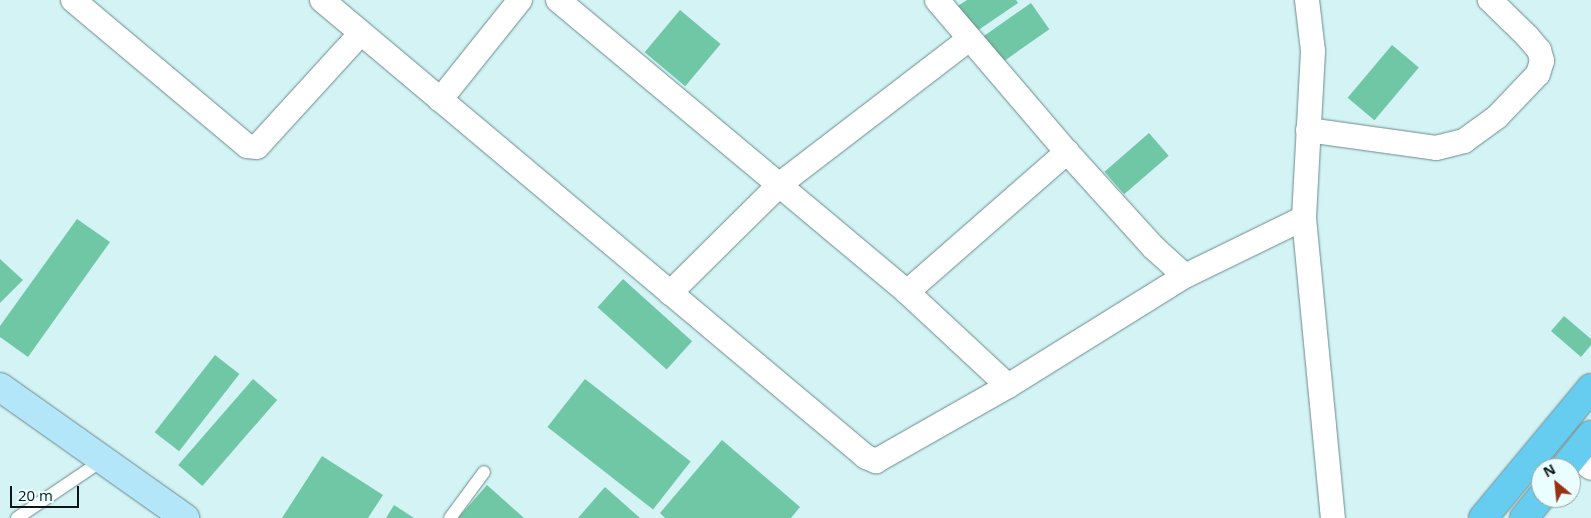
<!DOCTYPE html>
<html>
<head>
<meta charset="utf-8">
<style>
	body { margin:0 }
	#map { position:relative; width:1591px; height:518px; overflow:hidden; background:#d3f3f5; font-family:"Open Sans",sans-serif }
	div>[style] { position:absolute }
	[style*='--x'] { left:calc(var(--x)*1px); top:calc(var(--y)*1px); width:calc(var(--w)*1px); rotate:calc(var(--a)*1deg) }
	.building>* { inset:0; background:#70c7a5; transform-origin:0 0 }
	.roads { filter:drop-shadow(0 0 1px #6c8a8b) drop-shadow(0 0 1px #6c8a8b) }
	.service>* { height:12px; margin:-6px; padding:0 6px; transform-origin:6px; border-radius:6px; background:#fff }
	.minor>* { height:24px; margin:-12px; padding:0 12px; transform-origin:12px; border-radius:12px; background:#fff }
	.secondary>* { height:28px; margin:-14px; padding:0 14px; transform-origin:14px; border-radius:14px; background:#b2e6f8 }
	.primary>* { height:28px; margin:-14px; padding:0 14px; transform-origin:14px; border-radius:14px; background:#66cdf0 }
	span { translate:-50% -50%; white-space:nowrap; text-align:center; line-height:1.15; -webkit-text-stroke:4px #ebfeff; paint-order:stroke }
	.north { position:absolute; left:1531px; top:458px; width:50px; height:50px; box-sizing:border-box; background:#ebfeff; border:1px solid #91a2a2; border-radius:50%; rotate:332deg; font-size:14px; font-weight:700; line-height:20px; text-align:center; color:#0b1717 }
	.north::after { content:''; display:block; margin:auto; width:18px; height:22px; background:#993215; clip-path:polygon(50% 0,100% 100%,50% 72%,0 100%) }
	.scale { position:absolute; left:10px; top:486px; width:69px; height:22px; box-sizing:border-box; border:2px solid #0b1717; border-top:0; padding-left:6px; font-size:15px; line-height:18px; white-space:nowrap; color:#0b1717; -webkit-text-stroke:4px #ebfeff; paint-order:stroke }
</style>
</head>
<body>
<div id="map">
	<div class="building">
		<i style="clip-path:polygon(967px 0,1016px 0,1018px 3px,971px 35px,953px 9px)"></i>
		<i style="left:1031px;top:3px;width:32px;height:67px;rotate:55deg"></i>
		<i style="left:680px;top:10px;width:53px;height:55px;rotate:40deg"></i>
		<i style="left:1392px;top:45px;width:35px;height:69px;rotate:40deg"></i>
		<i style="left:1149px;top:133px;width:30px;height:59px;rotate:49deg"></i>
		<i style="clip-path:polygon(77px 219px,110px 242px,28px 357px,0 337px,0 326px)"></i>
		<i style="clip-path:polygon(0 259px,23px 280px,0 303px)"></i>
		<i style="left:623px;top:279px;width:93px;height:38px;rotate:42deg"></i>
		<i style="clip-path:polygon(1564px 316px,1591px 339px,1591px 345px,1581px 357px,1551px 331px)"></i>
		<i style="left:215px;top:355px;width:31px;height:98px;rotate:38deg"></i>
		<i style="left:253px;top:379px;width:32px;height:114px;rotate:41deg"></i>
		<i style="left:585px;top:379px;width:134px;height:61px;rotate:38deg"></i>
		<i style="clip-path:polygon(722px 440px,800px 507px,791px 518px,665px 518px,660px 513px)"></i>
		<i style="clip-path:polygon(322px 456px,383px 495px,368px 518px,282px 518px)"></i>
		<i style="clip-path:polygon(487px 485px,524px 518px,458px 518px)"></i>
		<i style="clip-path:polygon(605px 487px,640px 518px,578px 518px)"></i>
		<i style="clip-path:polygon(394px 505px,414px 518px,386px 518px)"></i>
	</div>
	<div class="roads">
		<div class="service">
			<i style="--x:17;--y:518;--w:104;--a:-34"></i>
			<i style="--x:450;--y:518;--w:57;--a:-53.5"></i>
		</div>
		<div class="minor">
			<i style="--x:73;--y:0;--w:227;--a:40"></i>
			<i style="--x:247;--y:146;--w:10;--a:6"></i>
			<i style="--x:257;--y:147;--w:154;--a:-47.6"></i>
			<i style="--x:322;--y:0;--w:710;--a:40.03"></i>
			<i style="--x:866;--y:457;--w:11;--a:22"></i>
			<i style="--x:876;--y:461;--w:152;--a:-29.6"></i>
			<i style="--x:1008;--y:386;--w:208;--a:-31.9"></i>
			<i style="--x:1185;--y:276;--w:132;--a:-26"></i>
			<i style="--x:558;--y:0;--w:455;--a:39.9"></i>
			<i style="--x:907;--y:292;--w:138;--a:42.9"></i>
			<i style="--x:937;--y:0;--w:200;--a:49.5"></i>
			<i style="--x:1067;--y:152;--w:128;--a:47.8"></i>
			<i style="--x:1153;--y:247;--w:43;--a:42.2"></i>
			<i style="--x:1307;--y:0;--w:51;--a:83.3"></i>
			<i style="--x:1313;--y:51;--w:167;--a:93.1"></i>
			<i style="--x:1304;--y:218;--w:301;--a:84.5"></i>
			<i style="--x:440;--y:100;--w:128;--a:-51.3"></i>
			<i style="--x:1308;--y:130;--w:129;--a:8"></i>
			<i style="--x:1436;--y:148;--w:29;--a:-14"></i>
			<i style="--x:1464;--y:141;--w:41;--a:-36"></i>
			<i style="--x:1497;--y:117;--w:59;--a:-46.4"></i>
			<i style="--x:1538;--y:74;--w:14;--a:-73"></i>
			<i style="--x:1542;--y:61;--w:11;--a:-105"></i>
			<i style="--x:1539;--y:50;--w:18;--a:-131"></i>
			<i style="--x:1527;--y:36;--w:52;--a:-135.8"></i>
			<i style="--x:907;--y:292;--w:213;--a:-41.2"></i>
			<i style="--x:670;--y:293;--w:153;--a:-44.7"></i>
			<i style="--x:779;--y:185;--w:238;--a:-37.5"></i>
			<i style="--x:1574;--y:455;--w:21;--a:37"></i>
		</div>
		<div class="secondary">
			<i style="--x:0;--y:387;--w:227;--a:35.3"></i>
		</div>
		<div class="primary">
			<i style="--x:1564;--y:468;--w:43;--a:-50.7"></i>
			<i style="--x:1483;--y:518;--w:169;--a:-50.3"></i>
			<i style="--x:1524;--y:518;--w:27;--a:-51"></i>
		</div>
	</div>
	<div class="north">N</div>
	<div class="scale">20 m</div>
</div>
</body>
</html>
